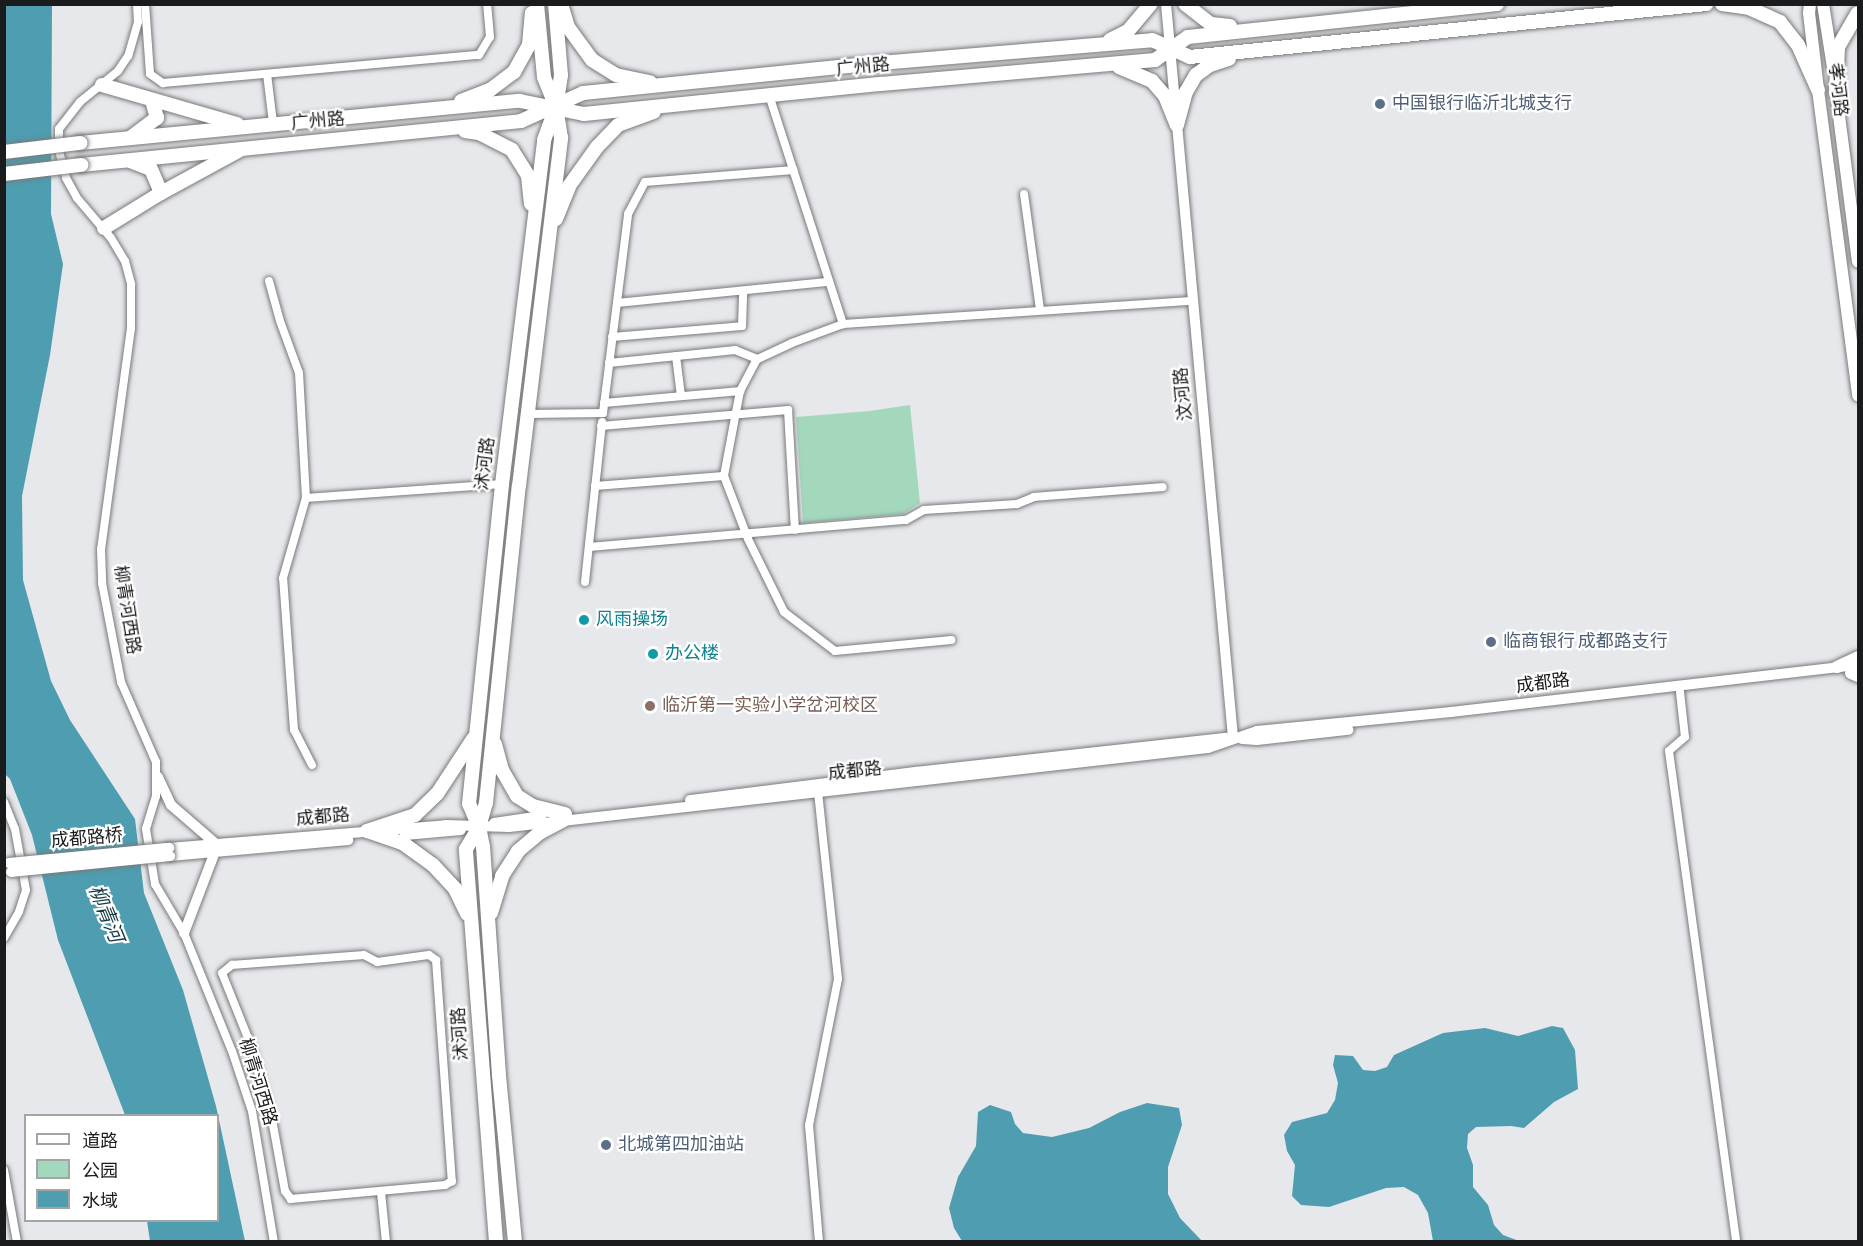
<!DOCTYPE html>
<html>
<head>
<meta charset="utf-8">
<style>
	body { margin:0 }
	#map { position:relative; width:1863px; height:1246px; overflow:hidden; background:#e7e8eb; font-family:"Sofia Sans Condensed","Noto Sans SC",sans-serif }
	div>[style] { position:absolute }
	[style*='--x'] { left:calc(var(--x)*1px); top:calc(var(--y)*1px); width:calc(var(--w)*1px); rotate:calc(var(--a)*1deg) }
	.green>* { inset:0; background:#a4d8bd }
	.water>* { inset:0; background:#4f9db0 }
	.roads { filter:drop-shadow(0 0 2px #77797b) drop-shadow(0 0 2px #77797b) }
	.minor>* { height:8px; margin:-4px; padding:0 4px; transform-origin:4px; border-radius:4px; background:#fff }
	.tertiary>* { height:10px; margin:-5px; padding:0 5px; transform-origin:5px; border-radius:5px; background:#fff }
	.secondary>* { height:12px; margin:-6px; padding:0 6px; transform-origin:6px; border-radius:6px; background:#fff }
	.primary>* { height:14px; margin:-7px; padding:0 7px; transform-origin:7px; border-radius:7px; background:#fff }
	.bridges { filter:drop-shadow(0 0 2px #77797b) drop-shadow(0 0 2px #77797b) }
	.tertiary-bridge>* { height:10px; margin:-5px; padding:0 5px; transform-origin:5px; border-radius:5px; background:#fff }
	.primary-bridge>* { height:14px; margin:-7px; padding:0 7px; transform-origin:7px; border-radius:7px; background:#fff }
	.dots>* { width:16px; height:16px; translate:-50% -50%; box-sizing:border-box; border:3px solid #fff; border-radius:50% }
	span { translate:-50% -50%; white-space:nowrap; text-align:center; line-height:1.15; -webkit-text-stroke:4.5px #fff; paint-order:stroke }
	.street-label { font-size:18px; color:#1a1b1c }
	.service-label { font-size:18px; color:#4e5e75 }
	.left { translate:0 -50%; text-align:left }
	.culture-label { font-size:18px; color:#0d838f }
	.education-label { font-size:18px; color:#785e54 }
	.water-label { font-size:20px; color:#143942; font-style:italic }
	.frame { position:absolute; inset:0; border:6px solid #1a1b1c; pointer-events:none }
	.legend { position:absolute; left:24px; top:1114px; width:195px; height:108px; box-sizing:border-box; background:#fff; border:2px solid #a3a4a4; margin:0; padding:8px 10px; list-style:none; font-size:18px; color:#1a1b1c }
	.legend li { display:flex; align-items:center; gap:12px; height:30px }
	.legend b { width:30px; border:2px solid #a3a4a4 }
</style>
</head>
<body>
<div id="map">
	<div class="green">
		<i style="clip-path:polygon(910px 405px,920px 503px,903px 514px,803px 523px,796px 417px,870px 411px)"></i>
	</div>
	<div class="water">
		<i style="clip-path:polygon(4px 5px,52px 5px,51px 214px,63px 264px,50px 355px,22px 496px,23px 580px,51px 681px,70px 720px,135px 819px,144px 893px,183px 990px,216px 1106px,245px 1241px,150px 1241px,147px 1221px,218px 1220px,218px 1116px,125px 1115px,58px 940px,32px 835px,10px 779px,5px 774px)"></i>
		<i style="clip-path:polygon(1552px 1026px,1563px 1028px,1575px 1050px,1578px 1089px,1554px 1102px,1524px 1128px,1511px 1126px,1476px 1127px,1468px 1134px,1467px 1148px,1473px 1165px,1473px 1187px,1488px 1205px,1494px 1225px,1503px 1235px,1519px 1241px,1433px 1241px,1428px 1213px,1418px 1195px,1404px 1187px,1386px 1188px,1329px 1207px,1301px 1205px,1292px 1196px,1295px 1165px,1287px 1151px,1284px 1135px,1292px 1122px,1327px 1113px,1335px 1100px,1338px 1083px,1333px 1065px,1335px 1055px,1353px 1056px,1363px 1070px,1375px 1071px,1387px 1067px,1394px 1055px,1443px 1033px,1485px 1028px,1518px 1036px)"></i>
		<i style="clip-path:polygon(1147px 1103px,1179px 1108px,1182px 1125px,1168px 1167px,1168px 1194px,1180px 1218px,1202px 1241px,962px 1241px,954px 1228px,949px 1208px,958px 1177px,976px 1146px,978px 1112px,990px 1105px,1011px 1112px,1015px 1124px,1023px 1133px,1052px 1137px,1089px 1128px,1120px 1112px)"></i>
	</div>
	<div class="roads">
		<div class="minor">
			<i style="--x:137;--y:4;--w:18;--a:87"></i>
			<i style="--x:138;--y:22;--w:35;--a:106"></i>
			<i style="--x:128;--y:56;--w:18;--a:124"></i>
			<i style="--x:118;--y:71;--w:49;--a:140.8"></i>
			<i style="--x:80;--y:102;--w:34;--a:128"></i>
			<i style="--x:59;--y:129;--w:22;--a:90"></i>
			<i style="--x:59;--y:151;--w:28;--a:75"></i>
			<i style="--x:66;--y:178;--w:23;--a:61"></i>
			<i style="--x:77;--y:198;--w:52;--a:49.6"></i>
			<i style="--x:111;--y:238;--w:27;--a:59"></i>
			<i style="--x:125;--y:261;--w:24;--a:75"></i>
			<i style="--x:131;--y:284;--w:44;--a:90"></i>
			<i style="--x:131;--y:328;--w:223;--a:97.7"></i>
			<i style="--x:101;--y:549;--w:34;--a:88"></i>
			<i style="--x:102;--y:583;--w:101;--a:79.1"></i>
			<i style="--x:121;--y:682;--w:87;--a:66.4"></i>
			<i style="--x:156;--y:762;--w:34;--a:90"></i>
			<i style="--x:156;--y:796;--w:34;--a:107"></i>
			<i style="--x:146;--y:829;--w:56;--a:80.7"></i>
			<i style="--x:155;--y:884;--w:57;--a:59.4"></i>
			<i style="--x:184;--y:933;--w:127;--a:67.9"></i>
			<i style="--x:232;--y:1051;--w:63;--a:71.6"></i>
			<i style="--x:252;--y:1111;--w:133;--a:80.5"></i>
			<i style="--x:145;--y:4;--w:70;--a:85.9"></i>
			<i style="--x:150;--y:74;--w:16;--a:35"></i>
			<i style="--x:163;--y:83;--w:317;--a:-5.1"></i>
			<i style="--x:479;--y:55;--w:21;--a:-59"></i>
			<i style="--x:490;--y:37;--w:33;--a:-95"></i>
			<i style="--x:267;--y:74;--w:49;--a:83"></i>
			<i style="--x:769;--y:95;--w:241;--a:72.1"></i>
			<i style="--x:843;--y:324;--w:54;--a:159.6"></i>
			<i style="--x:792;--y:343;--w:38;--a:155"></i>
			<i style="--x:757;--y:359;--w:36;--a:118"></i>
			<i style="--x:740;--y:391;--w:86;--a:100.7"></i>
			<i style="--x:724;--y:476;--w:67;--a:69.1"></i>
			<i style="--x:748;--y:539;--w:81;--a:63.7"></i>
			<i style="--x:784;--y:612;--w:64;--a:37.4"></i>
			<i style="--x:835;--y:651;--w:117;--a:-5.4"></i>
			<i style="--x:1024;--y:194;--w:117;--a:82.1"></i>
			<i style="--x:269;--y:281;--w:41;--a:74.6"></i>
			<i style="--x:280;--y:321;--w:55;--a:69.9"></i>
			<i style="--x:299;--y:373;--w:125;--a:86.8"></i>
			<i style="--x:617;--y:303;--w:213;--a:-5.7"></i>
			<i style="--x:843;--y:324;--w:349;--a:-3.8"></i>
			<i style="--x:612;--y:337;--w:130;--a:-4.8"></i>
			<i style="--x:742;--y:326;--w:34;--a:-88"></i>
			<i style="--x:676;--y:356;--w:40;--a:82.9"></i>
			<i style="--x:609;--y:363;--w:127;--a:-5.9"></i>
			<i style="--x:735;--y:350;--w:24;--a:22"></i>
			<i style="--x:604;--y:403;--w:137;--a:-5"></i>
			<i style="--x:528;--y:414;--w:75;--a:-0.8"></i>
			<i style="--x:603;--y:413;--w:201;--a:-82.8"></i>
			<i style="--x:628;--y:214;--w:36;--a:-62"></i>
			<i style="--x:645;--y:182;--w:149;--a:-4.6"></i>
			<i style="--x:601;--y:426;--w:188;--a:-4.9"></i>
			<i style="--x:788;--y:410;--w:120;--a:86.7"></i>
			<i style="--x:595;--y:486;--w:129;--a:-4.4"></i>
			<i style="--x:589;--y:547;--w:318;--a:-4.9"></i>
			<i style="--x:906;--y:520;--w:21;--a:-29"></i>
			<i style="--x:924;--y:510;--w:93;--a:-3.7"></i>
			<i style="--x:1017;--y:504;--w:18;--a:-22"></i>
			<i style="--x:1034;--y:497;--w:129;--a:-4.4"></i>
			<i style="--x:585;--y:582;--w:161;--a:-83.9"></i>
			<i style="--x:1680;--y:692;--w:45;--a:83.7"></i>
			<i style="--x:1685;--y:737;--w:21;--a:139"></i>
			<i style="--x:1669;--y:751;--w:496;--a:82.2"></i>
			<i style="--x:312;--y:765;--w:39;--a:-117"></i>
			<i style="--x:294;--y:730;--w:152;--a:-94.1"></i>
			<i style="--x:283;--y:578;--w:83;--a:-74"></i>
			<i style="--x:306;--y:498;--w:196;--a:-4.1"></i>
			<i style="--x:818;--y:792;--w:188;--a:83.9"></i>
			<i style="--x:838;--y:979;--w:149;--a:101.2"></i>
			<i style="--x:809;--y:1125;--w:117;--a:85.1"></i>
			<i style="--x:4;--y:802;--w:29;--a:68"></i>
			<i style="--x:15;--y:829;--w:62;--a:79.8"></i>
			<i style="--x:26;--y:890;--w:23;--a:108"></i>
			<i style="--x:19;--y:912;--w:30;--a:120"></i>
			<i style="--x:364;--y:955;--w:15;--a:28"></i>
			<i style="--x:377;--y:962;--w:52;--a:-7.7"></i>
			<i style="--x:429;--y:955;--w:9;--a:36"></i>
			<i style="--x:436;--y:960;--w:222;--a:85.9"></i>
			<i style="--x:452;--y:1181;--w:8;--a:150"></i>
			<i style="--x:445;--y:1185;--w:155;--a:174.8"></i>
			<i style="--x:291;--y:1199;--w:10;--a:-127"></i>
			<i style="--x:285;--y:1191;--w:67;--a:-100.3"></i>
			<i style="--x:273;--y:1125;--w:85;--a:-105.7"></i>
			<i style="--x:250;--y:1043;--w:75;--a:-111.8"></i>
			<i style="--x:222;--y:973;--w:13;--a:-39"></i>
			<i style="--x:232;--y:965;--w:132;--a:-4.3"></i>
			<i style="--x:4;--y:1170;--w:73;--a:79.8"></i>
			<i style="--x:381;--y:1192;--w:50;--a:84.3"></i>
		</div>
		<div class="tertiary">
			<i style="--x:1166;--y:4;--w:737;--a:84.78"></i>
			<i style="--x:1242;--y:739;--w:15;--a:4"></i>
			<i style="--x:1257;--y:740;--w:92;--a:-6.3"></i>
			<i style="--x:158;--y:777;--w:31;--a:65"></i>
			<i style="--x:171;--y:805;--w:60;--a:40.9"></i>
			<i style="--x:690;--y:800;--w:228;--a:-7.1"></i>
			<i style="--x:916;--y:772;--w:312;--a:-6.3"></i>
			<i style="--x:494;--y:823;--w:48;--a:-8.5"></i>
			<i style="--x:405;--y:835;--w:56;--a:-5.1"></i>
			<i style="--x:169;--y:848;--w:278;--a:-4.7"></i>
			<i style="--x:446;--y:825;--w:63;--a:1.8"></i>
			<i style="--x:509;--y:827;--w:703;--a:-6.45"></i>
			<i style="--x:1208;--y:748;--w:52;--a:-19.1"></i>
			<i style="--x:1257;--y:731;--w:195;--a:-5.6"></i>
			<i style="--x:1451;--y:712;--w:410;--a:-6.6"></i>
			<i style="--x:170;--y:856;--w:179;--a:-5.1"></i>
			<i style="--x:184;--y:933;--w:87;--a:-69.1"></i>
		</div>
		<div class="secondary">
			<i style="--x:1810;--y:4;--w:9;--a:96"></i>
			<i style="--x:1809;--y:13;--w:78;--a:83.3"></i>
			<i style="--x:1818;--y:90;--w:308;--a:82.5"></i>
			<i style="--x:1823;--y:4;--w:64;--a:81"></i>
			<i style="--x:1835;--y:85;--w:178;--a:82.6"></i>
			<i style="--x:1837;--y:667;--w:23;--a:-25"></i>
			<i style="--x:1851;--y:673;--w:8;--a:23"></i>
		</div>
		<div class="primary">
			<i style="--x:561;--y:4;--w:24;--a:73"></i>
			<i style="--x:568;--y:27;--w:41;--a:54"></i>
			<i style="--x:592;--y:60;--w:28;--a:32"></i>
			<i style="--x:616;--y:75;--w:35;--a:12"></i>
			<i style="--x:1185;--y:4;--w:33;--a:38"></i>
			<i style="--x:1211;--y:24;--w:19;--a:6"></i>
			<i style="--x:1722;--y:4;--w:27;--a:8"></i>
			<i style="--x:1749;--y:8;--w:34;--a:24"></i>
			<i style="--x:1780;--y:22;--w:29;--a:52"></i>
			<i style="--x:1798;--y:45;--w:49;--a:66"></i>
			<i style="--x:1110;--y:40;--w:20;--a:-27"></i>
			<i style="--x:1128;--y:31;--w:35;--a:-50"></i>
			<i style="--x:1119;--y:67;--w:36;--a:23"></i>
			<i style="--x:1152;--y:81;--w:20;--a:49"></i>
			<i style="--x:1165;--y:96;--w:31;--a:68"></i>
			<i style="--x:102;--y:85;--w:141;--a:16.1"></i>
			<i style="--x:1836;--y:93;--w:46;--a:-87.5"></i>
			<i style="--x:1838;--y:47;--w:39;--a:-60"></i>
			<i style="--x:461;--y:101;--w:31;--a:-21"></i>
			<i style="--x:490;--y:90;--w:30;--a:-37"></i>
			<i style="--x:514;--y:72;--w:31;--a:-61"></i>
			<i style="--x:529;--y:45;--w:32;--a:-85"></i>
			<i style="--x:1177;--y:125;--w:34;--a:-75"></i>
			<i style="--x:1186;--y:92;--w:20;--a:-60"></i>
			<i style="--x:1196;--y:75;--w:17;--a:-36"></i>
			<i style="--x:1210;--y:65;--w:20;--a:-18"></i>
			<i style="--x:465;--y:131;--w:14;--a:8"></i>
			<i style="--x:479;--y:133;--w:37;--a:27"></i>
			<i style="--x:512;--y:150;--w:31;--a:58"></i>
			<i style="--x:528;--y:176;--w:28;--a:84"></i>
			<i style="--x:130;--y:138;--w:34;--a:-37"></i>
			<i style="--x:157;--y:118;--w:19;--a:-106"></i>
			<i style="--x:80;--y:143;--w:442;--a:-5.5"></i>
			<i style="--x:520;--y:101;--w:65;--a:11.5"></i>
			<i style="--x:584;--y:114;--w:299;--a:-5.8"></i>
			<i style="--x:881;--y:84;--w:275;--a:-5"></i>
			<i style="--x:1155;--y:60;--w:40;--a:-34.9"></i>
			<i style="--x:1188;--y:37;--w:311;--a:-6.1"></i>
			<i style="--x:130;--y:161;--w:22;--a:21"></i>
			<i style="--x:151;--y:169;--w:26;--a:67"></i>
			<i style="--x:81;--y:165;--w:442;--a:-5.7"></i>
			<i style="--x:521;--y:121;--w:68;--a:-24.3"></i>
			<i style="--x:583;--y:93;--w:299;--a:-5.8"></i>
			<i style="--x:880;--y:63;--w:273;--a:-4.8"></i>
			<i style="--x:1152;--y:40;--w:42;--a:24.1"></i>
			<i style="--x:1190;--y:57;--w:519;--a:-5.86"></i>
			<i style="--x:556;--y:219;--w:35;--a:-68"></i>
			<i style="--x:569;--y:186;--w:48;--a:-54.3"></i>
			<i style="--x:597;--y:147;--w:30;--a:-46"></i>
			<i style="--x:618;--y:125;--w:38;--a:-20"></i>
			<i style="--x:104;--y:228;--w:67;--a:-31.6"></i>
			<i style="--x:161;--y:193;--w:90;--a:-28.6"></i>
			<i style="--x:495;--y:744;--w:27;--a:75"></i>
			<i style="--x:502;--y:770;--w:30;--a:60"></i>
			<i style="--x:517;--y:796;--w:19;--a:32"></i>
			<i style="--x:533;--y:806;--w:33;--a:14"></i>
			<i style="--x:367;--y:831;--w:51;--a:-18.4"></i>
			<i style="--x:415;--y:815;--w:30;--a:-44"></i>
			<i style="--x:437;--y:794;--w:66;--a:-56.8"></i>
			<i style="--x:367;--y:831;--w:39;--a:19"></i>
			<i style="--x:404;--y:844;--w:36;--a:36"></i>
			<i style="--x:433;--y:865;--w:33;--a:47"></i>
			<i style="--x:455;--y:889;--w:28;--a:64"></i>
			<i style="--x:491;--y:913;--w:39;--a:-73"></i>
			<i style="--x:502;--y:876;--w:30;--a:-57"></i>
			<i style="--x:518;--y:851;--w:30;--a:-40"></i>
			<i style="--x:541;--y:832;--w:26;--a:-28"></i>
			<i style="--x:496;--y:1242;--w:394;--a:-94.4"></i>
			<i style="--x:466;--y:849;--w:26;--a:-59"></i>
			<i style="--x:479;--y:827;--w:25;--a:-74"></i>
			<i style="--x:486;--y:803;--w:319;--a:-84.1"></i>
			<i style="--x:519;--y:486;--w:351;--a:-83.1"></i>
			<i style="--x:561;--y:138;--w:31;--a:-99"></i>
			<i style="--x:556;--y:107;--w:32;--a:-112"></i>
			<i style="--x:544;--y:77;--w:73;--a:-95.5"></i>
			<i style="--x:515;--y:1242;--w:168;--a:-95.5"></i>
			<i style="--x:499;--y:1075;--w:229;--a:-94"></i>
			<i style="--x:483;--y:847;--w:20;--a:-101"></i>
			<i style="--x:479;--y:827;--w:25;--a:-113"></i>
			<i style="--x:469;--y:804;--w:322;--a:-84.1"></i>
			<i style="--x:502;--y:484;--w:347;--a:-83"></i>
			<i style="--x:544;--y:140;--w:35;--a:-70"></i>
			<i style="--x:556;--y:107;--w:32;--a:-81"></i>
			<i style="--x:561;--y:75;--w:71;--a:-94.8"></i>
		</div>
	</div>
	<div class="bridges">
		<div class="tertiary-bridge">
			<i style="--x:9;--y:863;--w:161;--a:-5.4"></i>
			<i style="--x:11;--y:872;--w:160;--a:-5.7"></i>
		</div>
		<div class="primary-bridge">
			<i style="--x:4;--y:152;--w:77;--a:-6.8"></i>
			<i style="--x:4;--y:174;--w:78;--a:-6.7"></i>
		</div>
	</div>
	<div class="dots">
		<i style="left:1380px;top:104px;background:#5c6f8a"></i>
		<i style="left:584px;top:620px;background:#0f9aa8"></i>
		<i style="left:1491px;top:642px;background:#5c6f8a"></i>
		<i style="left:653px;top:654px;background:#0f9aa8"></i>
		<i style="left:650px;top:706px;background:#8d6e63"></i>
		<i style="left:606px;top:1145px;background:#5c6f8a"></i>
	</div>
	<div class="street-label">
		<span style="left:863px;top:68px;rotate:-6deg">广州路</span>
		<span style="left:1837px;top:90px;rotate:83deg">孝河路</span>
		<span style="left:318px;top:122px;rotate:-5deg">广州路</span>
		<span style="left:1184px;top:394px;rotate:-95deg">汶河路</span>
		<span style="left:486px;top:464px;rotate:-83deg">沭河路</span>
		<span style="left:126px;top:610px;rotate:81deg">柳青河西路</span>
		<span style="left:1543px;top:684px;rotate:-7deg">成都路</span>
		<span style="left:855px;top:772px;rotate:-6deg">成都路</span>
		<span style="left:323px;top:818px;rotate:-5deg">成都路</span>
		<span style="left:87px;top:839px;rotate:-5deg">成都路桥</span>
		<span style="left:461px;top:1034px;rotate:-94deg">沭河路</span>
		<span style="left:257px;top:1082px;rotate:73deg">柳青河西路</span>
	</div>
	<div class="service-label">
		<span class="left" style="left:1392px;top:104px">中国银行临沂北城支行</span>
		<span class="left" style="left:1503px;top:642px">临商银行 成都路支行</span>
		<span class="left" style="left:618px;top:1145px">北城第四加油站</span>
	</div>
	<div class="culture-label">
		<span class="left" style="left:596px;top:620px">风雨操场</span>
		<span class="left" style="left:665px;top:654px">办公楼</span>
	</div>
	<div class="education-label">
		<span class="left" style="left:662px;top:706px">临沂第一实验小学岔河校区</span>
	</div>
	<div class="water-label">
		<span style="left:105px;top:914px;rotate:68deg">柳青河</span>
	</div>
	<div class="frame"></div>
	<ul class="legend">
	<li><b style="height:8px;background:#fff"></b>道路</li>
	<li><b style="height:16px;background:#a4d8bd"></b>公园</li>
	<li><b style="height:16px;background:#4f9db0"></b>水域</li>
	</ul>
</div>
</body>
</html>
